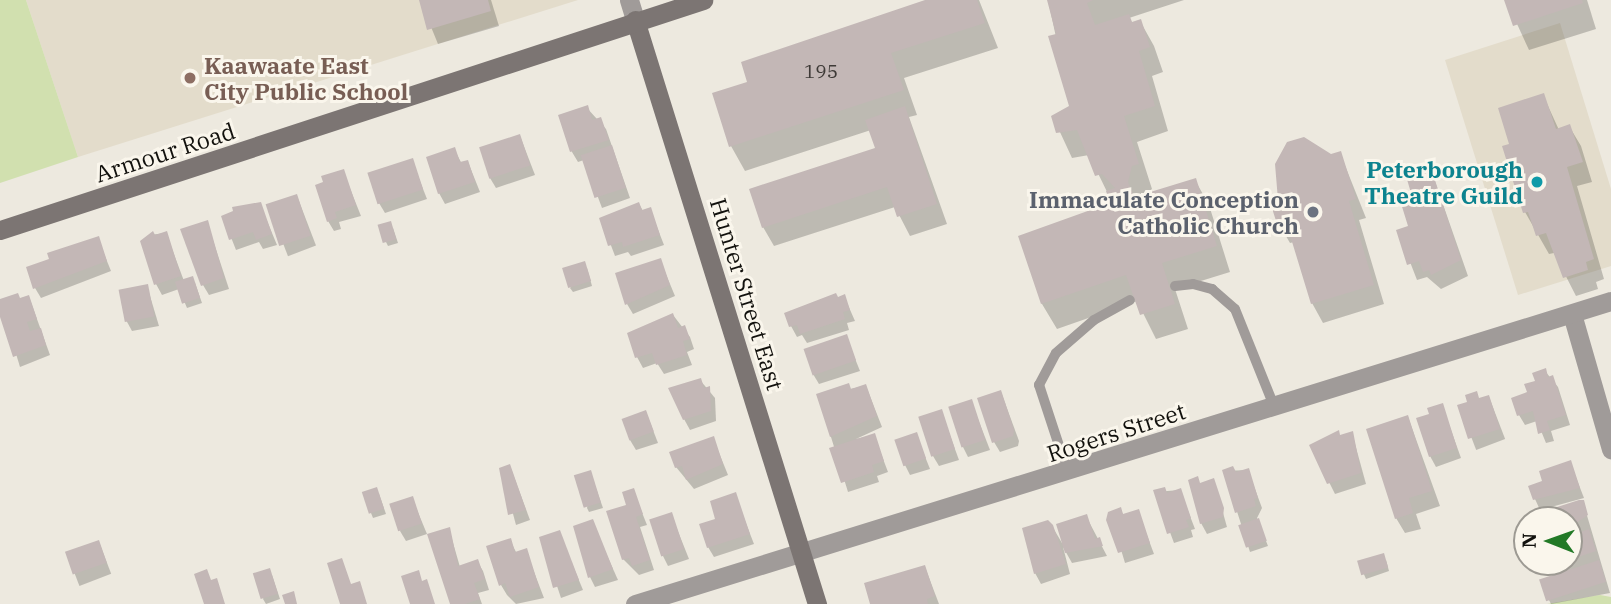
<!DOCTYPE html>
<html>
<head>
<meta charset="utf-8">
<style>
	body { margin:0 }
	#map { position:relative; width:1611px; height:604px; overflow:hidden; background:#ede9df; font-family:"IBM Plex Serif",serif }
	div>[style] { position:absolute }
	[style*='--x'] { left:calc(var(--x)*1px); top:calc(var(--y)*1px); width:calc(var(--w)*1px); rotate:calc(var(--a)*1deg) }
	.built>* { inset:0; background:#e3dccb }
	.green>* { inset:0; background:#d1e0af }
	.shadow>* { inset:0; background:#0003; transform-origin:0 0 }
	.building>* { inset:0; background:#c3b7b6; transform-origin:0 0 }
	.service>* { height:10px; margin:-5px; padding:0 5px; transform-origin:5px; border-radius:5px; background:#a09b99 }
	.minor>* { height:19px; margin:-9.5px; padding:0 9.5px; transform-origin:9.5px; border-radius:9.5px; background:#a09b99 }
	.tertiary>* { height:19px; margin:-9.5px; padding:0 9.5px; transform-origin:9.5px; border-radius:9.5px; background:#a09b99 }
	.secondary>* { height:19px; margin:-9.5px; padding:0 9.5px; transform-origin:9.5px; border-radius:9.5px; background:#7c7573 }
	.dots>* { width:19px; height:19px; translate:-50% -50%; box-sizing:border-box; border:4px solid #faf6ec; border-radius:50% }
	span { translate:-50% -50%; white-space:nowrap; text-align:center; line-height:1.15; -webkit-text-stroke:6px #faf6ec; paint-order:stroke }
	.number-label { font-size:19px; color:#3e3a37 }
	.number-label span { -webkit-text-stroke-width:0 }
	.education-label { font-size:23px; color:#785e54; font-weight:700 }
	.left { translate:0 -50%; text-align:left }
	.street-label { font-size:23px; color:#12110d }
	.culture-label { font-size:23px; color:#0d838f; font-weight:700 }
	.right { translate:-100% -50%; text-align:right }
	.worship-label { font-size:23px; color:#5b616d; font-weight:700 }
	.north { position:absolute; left:1513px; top:506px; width:70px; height:70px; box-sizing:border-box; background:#faf6ec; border:2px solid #9d9a93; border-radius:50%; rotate:271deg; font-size:19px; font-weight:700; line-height:28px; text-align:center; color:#12110d }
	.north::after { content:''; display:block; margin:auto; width:24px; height:32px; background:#227926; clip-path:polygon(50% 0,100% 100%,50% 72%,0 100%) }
</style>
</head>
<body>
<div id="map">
	<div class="built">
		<i style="clip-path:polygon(26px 0,578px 0,78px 157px)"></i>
		<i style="clip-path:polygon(1560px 23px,1611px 189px,1611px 266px,1518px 295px,1445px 60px)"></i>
	</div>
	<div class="green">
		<i style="clip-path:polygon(0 0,26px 0,78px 157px,0 183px)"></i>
		<i style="clip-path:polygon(1600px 595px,1611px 597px,1611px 604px,1547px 604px)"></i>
	</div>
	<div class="shadow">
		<i style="clip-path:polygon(420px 0,491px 0,499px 26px,438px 44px)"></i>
		<i style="clip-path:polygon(933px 0,979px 0,998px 48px,904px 78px,917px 115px,909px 117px,947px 224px,910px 236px,895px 207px,774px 246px,763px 227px,877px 149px,871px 130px,745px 171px,731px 146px,714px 94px,749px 83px)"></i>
		<i style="clip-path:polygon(1048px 0,1184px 0,1129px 18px,1133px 24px,1140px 21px,1154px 46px,1163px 72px,1152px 76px,1168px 131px,1137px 142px,1152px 189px,1144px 195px,1195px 180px,1209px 205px,1230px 272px,1175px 289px,1188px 329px,1156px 339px,1137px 301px,1057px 329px,1042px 304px,1020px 237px,1113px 204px,1089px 155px,1072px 158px,1053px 117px,1071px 107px)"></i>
		<i style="clip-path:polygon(1506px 0,1587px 0,1596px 29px,1529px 50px)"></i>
		<i style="clip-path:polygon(1543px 95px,1559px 130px,1569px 126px,1581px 146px,1592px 182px,1577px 186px,1604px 279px,1596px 282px,1598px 289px,1576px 296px,1554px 253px,1549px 254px,1525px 212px,1511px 145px)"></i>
		<i style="clip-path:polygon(587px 108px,606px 129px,630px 198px,602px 208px,584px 160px,578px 162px,572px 152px,560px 116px)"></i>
		<i style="clip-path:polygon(520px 136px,535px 175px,496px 188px,490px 178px)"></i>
		<i style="clip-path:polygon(454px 149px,462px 164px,468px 162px,480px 192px,445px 204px,439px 193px)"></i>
		<i style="clip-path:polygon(1340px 153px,1366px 218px,1359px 220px,1384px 304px,1323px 323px,1312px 303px,1294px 242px,1290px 243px,1279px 224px,1280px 201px,1331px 156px)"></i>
		<i style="clip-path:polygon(412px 161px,427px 199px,385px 213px,379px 203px)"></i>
		<i style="clip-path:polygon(1431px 170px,1468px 276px,1441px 289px,1427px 277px,1417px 280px,1398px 231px,1410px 227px,1414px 194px)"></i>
		<i style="clip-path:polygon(343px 171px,361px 216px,339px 222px,341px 229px,334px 231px,328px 221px)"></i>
		<i style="left:297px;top:196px;width:53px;height:30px;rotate:69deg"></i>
		<i style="clip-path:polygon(260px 204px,277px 245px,263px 249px,259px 242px,236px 250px,223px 217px,235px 212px,234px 208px)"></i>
		<i style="clip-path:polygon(639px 204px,643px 211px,650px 209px,664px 245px,631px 256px,628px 252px,615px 256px,601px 219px)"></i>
		<i style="clip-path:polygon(207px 222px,229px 289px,209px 295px,203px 285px)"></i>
		<i style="clip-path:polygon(393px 228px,398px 243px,388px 246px,386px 242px)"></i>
		<i style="clip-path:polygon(166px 233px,184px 281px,195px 283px,202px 303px,187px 308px,179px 289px,162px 295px,156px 284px,149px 235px)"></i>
		<i style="clip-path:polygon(98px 239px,111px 271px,41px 298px,35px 288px)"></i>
		<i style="clip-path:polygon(660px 260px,675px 296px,633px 314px,627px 304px)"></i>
		<i style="clip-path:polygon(587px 268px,592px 286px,573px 292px,570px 288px)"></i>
		<i style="clip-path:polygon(147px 286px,159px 326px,132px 331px,126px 320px)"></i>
		<i style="clip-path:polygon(844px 296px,855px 321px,847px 323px,849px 330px,807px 343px,802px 335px,797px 337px,791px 326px)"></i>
		<i style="clip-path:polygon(29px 297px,50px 355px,20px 367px,0 301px)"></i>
		<i style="clip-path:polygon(673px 315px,690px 337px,694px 349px,687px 352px,692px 365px,664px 374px,657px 363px,643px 368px,637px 357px)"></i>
		<i style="clip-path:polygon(846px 336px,860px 371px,819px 384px,813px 374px)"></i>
		<i style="clip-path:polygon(1545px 371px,1558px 387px,1570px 425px,1551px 431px,1554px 441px,1546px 443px,1537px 421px,1525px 425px,1519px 415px)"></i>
		<i style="clip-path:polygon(700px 380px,715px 398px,716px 421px,690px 430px,684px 419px)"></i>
		<i style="clip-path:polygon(866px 386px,882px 427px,856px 439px,874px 435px,888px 472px,877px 476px,879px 482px,848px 492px,818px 395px)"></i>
		<i style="clip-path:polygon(1001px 392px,1019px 441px,1018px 446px,1000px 452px,994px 442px)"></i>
		<i style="left:1489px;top:397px;width:45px;height:31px;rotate:69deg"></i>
		<i style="clip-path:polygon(971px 401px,990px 450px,968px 457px,963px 447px)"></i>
		<i style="clip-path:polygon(1442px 405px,1461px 458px,1436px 467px,1430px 456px,1432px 415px)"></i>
		<i style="clip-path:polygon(941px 411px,959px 460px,939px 466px,933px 456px)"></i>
		<i style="clip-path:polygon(646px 412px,658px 443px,636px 450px,630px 440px)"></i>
		<i style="clip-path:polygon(1408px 417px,1440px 506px,1416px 514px,1421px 529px,1405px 533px,1396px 518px)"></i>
		<i style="clip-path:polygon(1352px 433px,1366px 484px,1335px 494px,1311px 446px)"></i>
		<i style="clip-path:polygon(916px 434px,930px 469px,910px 475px,905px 465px)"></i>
		<i style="clip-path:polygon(713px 438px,728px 475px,694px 489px,676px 467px)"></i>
		<i style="clip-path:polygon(1570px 462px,1584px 498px,1540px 510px,1535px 499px)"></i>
		<i style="clip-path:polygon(510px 466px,530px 520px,516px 525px,501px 469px)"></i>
		<i style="clip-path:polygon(1248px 470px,1262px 508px,1257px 518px,1268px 546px,1250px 552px,1224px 471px)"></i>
		<i style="clip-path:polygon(592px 477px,603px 508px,589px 512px,587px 508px)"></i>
		<i style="clip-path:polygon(1214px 481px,1227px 527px,1207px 534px,1201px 523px,1201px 485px)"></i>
		<i style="clip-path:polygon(633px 490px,647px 525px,640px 527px,654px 570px,639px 575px,623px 559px)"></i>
		<i style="clip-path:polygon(1180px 490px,1195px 529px,1191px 530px,1193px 537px,1174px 543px,1155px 492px)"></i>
		<i style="clip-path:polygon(379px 494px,386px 514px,373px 518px,371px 513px)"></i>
		<i style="clip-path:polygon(735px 495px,754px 544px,714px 557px,708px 547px,717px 520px)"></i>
		<i style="clip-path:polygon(412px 498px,427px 534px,406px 541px,400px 531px)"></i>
		<i style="clip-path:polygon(1583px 502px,1610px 593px,1551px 604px,1548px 598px,1557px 572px,1552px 562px,1569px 562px,1569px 520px,1545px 520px)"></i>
		<i style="clip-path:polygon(1120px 509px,1124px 516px,1138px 511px,1154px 554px,1125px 563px,1110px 513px)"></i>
		<i style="clip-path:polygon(671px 514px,689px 559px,668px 566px,663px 556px)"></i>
		<i style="clip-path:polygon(1086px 516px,1107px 556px,1072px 563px,1063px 547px,1070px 574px,1041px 584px,1035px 573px,1052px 526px,1062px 543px)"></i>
		<i style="clip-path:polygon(592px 522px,618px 580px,595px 587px,590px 577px)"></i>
		<i style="clip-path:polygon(449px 529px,460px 567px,477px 561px,483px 571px,489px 590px,478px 593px,482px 604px,452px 604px)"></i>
		<i style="clip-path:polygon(559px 532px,583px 590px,561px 598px,541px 538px)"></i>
		<i style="clip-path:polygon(510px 540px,517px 554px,526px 551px,544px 598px,516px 604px,507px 595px,501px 585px)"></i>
		<i style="left:99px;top:542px;width:34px;height:34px;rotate:69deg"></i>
		<i style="clip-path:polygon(1386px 560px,1389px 571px,1366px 579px,1359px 563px)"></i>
		<i style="clip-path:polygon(925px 567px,939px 604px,872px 604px)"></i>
		<i style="clip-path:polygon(272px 575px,280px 599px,266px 604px,263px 599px)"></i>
	</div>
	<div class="building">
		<i style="clip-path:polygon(419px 0,488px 0,491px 11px,427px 30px)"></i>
		<i style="clip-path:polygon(925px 0,977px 0,985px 23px,891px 53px,904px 90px,729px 147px,712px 93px,747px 82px,741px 62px)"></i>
		<i style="clip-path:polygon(1047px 0,1093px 0,1087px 3px,1095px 25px,1129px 14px,1132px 22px,1141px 19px,1150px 47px,1139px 51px,1155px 106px,1124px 116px,1139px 164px,1132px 166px,1128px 182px,1134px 197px,1196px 178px,1217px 246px,1162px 263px,1175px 304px,1140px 315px,1126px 275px,1041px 304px,1018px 236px,1110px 203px,1106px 191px,1115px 188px,1102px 174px,1095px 176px,1077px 130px,1056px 133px,1051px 116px,1069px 106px,1048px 36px,1056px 34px)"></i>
		<i style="clip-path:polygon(1504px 0,1582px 0,1583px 3px,1513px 26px)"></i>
		<i style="clip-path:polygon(1544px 93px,1556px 129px,1570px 124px,1583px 162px,1567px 167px,1594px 259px,1586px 262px,1588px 270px,1563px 278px,1546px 233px,1536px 236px,1528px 212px,1523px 213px,1502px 146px,1509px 144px,1498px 108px)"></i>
		<i style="clip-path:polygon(588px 105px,592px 120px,601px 117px,609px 140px,570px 152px,558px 115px)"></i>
		<i style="clip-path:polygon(905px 106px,937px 204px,897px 217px,887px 187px,762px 228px,749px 189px,875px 148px,865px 120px)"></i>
		<i style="left:520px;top:134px;width:33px;height:43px;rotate:72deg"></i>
		<i style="clip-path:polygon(1304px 137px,1331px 154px,1341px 151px,1356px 199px,1349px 201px,1374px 285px,1311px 304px,1286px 222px,1277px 224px,1270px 202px,1278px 200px,1275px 164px,1287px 142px)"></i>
		<i style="left:612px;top:145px;width:45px;height:33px;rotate:72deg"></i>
		<i style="clip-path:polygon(455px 147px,460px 162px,468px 160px,475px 182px,438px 194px,426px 157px)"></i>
		<i style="left:413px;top:158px;width:33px;height:48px;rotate:72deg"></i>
		<i style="clip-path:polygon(1431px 168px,1461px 260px,1431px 275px,1429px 270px,1423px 272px,1419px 261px,1407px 265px,1396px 230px,1408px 226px,1399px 197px,1411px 193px,1406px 176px)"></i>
		<i style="clip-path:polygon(344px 169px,356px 205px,335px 212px,337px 218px,327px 222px,315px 185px,323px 182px,321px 176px)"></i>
		<i style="left:297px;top:194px;width:44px;height:33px;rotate:72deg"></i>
		<i style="clip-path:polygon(261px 202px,272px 234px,256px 240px,253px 232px,229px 240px,221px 216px,233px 211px,232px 207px)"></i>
		<i style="clip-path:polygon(639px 202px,642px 210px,651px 207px,660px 235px,623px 247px,622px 242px,608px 246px,599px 218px)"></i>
		<i style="clip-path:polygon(208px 220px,224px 278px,201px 286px,180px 229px)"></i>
		<i style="left:391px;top:221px;width:19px;height:14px;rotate:74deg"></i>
		<i style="clip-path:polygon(153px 231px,155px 235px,167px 231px,181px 276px,154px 285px,140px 241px)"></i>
		<i style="clip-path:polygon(99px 236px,107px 261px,33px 289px,26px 267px,49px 259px,47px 253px)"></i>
		<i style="clip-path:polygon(661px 258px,670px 285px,625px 305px,615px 273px)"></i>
		<i style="left:585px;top:261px;width:21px;height:24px;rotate:73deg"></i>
		<i style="left:193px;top:276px;width:23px;height:19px;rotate:72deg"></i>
		<i style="left:148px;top:284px;width:33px;height:30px;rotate:79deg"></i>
		<i style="clip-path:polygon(18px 293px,20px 298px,29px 295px,37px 319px,27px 322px,30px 331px,41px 328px,46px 345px,13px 357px,0 317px,0 299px)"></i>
		<i style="clip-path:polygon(836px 293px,838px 297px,845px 294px,850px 310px,843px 312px,845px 319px,800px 334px,797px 325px,789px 327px,784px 313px)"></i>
		<i style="clip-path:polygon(673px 313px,678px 328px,685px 325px,690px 339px,683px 341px,687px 355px,656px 365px,652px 353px,635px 358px,627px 333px)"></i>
		<i style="left:847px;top:334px;width:28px;height:46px;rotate:71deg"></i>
		<i style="clip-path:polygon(1546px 368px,1548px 377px,1553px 375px,1566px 415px,1547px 421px,1550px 430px,1538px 434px,1533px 411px,1517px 416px,1511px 398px,1527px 392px,1524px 384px,1535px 381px,1532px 373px)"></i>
		<i style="clip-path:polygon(701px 378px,704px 388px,710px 386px,711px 411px,683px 420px,668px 388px)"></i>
		<i style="clip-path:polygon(849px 383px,851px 389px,866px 384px,877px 416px,830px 437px,816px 394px)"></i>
		<i style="clip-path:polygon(1001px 390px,1014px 430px,1013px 436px,992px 443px,977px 398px)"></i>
		<i style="clip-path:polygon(1477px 391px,1479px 398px,1489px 395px,1500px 429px,1468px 439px,1457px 405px,1467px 402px,1465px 395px)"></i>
		<i style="left:972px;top:399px;width:43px;height:25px;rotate:72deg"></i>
		<i style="clip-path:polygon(1443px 403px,1457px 448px,1429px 457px,1416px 418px,1429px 414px,1427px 408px)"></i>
		<i style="left:942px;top:409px;width:42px;height:25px;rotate:72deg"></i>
		<i style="left:646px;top:410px;width:23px;height:26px;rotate:70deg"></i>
		<i style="clip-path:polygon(1408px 415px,1432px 491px,1409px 498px,1413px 513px,1395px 519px,1366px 429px)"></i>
		<i style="clip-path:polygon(1339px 430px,1340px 435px,1353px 431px,1361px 473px,1327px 484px,1309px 445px)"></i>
		<i style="left:917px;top:432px;width:28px;height:24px;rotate:71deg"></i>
		<i style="clip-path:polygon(875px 433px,884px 461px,872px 465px,874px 472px,841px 483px,829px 448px)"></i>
		<i style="clip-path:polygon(714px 436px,723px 464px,686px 480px,682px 466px,675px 468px,669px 452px)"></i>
		<i style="clip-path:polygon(1571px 460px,1580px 488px,1533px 500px,1528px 486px,1542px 481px,1539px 471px)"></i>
		<i style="clip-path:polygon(510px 464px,526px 510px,508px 515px,499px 468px)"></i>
		<i style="clip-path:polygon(1233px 466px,1236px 472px,1249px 468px,1258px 498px,1254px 499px,1256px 506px,1235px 513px,1222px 470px)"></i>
		<i style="left:591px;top:470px;width:34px;height:18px;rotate:73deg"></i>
		<i style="clip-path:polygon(1198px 476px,1200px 483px,1214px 478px,1224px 508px,1223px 517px,1200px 524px,1188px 480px)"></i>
		<i style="left:377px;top:487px;width:23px;height:16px;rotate:72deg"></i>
		<i style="clip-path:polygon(1165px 487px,1167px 493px,1181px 488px,1191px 518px,1186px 520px,1189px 527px,1167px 534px,1153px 490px)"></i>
		<i style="clip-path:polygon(634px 488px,643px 514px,636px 517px,650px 560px,632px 566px,629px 558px,622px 560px,606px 511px,626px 505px,622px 492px)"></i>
		<i style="clip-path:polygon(736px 492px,750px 534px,707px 548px,699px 524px,715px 519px,710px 501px)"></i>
		<i style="left:413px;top:496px;width:29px;height:25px;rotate:72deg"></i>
		<i style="clip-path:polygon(1579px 500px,1584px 500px,1588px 515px,1573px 525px,1569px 526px,1569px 520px,1539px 520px,1553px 515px,1551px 509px)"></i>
		<i style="clip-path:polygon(1121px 507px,1123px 514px,1139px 509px,1150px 543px,1118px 553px,1106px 520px,1108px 512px)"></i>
		<i style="left:672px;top:512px;width:39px;height:24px;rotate:72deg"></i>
		<i style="clip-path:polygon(1087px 514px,1095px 539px,1100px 537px,1103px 546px,1065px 553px,1056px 524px)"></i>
		<i style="left:1259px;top:518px;width:24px;height:22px;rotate:71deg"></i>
		<i style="clip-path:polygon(593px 519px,613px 569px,588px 578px,573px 526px)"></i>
		<i style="clip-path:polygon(1048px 520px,1053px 525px,1066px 564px,1034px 574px,1022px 528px)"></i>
		<i style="clip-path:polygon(450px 527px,458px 566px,478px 559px,485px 579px,474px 583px,480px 599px,465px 604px,450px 604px,427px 534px)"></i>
		<i style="clip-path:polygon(1589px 529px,1596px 551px,1569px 560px,1569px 536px)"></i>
		<i style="clip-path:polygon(560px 530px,579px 580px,553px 588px,539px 537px)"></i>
		<i style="clip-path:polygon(511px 538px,515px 552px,527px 548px,539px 587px,510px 597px,505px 583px,499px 586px,486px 546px)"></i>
		<i style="left:99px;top:540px;width:24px;height:36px;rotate:71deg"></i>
		<i style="left:1384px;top:553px;width:15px;height:28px;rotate:74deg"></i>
		<i style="clip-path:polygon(342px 558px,351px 584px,360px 581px,367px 604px,340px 604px,327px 563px)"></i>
		<i style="left:1599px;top:560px;width:23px;height:63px;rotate:72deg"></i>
		<i style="clip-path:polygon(925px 565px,935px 596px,927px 599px,928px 604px,870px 604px,864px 583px)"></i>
		<i style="left:270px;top:568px;width:27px;height:18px;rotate:73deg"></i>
		<i style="clip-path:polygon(207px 569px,211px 580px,217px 578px,225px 604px,204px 604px,194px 574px)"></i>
		<i style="clip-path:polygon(419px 570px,422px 581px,427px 579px,435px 604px,410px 604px,401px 576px)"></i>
		<i style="clip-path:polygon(294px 591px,297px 604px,285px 604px,282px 595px)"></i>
	</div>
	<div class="service">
		<i style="--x:1175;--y:286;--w:18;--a:-6"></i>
		<i style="--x:1193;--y:284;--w:20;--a:15"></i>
		<i style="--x:1212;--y:289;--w:30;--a:41"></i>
		<i style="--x:1235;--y:309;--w:105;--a:68.1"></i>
		<i style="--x:1068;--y:473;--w:93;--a:-108.2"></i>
		<i style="--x:1039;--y:385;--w:36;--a:-62"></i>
		<i style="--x:1056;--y:353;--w:50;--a:-41"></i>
		<i style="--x:1094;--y:320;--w:41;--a:-29.1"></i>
	</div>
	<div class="minor">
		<i style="--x:1572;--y:314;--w:141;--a:73.9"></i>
		<i style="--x:635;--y:604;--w:1022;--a:-17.25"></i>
	</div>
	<div class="tertiary">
		<i style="--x:629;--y:0;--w:21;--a:73"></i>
	</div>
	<div class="secondary">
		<i style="--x:635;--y:20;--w:612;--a:72.69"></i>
		<i style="--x:0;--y:230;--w:740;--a:-18.12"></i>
	</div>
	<div class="dots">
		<i style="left:190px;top:78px;background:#8d6e63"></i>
		<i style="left:1537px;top:182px;background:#0f9aa8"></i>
		<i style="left:1313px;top:212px;background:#6b7280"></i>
	</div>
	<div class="number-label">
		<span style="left:821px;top:72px">195</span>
	</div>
	<div class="education-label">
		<span class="left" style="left:204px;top:78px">Kaawaate East<br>City Public School</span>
	</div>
	<div class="street-label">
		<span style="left:165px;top:152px;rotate:-18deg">Armour Road</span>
		<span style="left:747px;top:294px;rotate:73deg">Hunter Street East</span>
		<span style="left:1116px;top:432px;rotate:-18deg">Rogers Street</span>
	</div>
	<div class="culture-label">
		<span class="right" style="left:1523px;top:182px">Peterborough<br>Theatre Guild</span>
	</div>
	<div class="worship-label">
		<span class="right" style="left:1299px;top:212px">Immaculate Conception<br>Catholic Church</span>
	</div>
	<div class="north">N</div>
</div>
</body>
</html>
